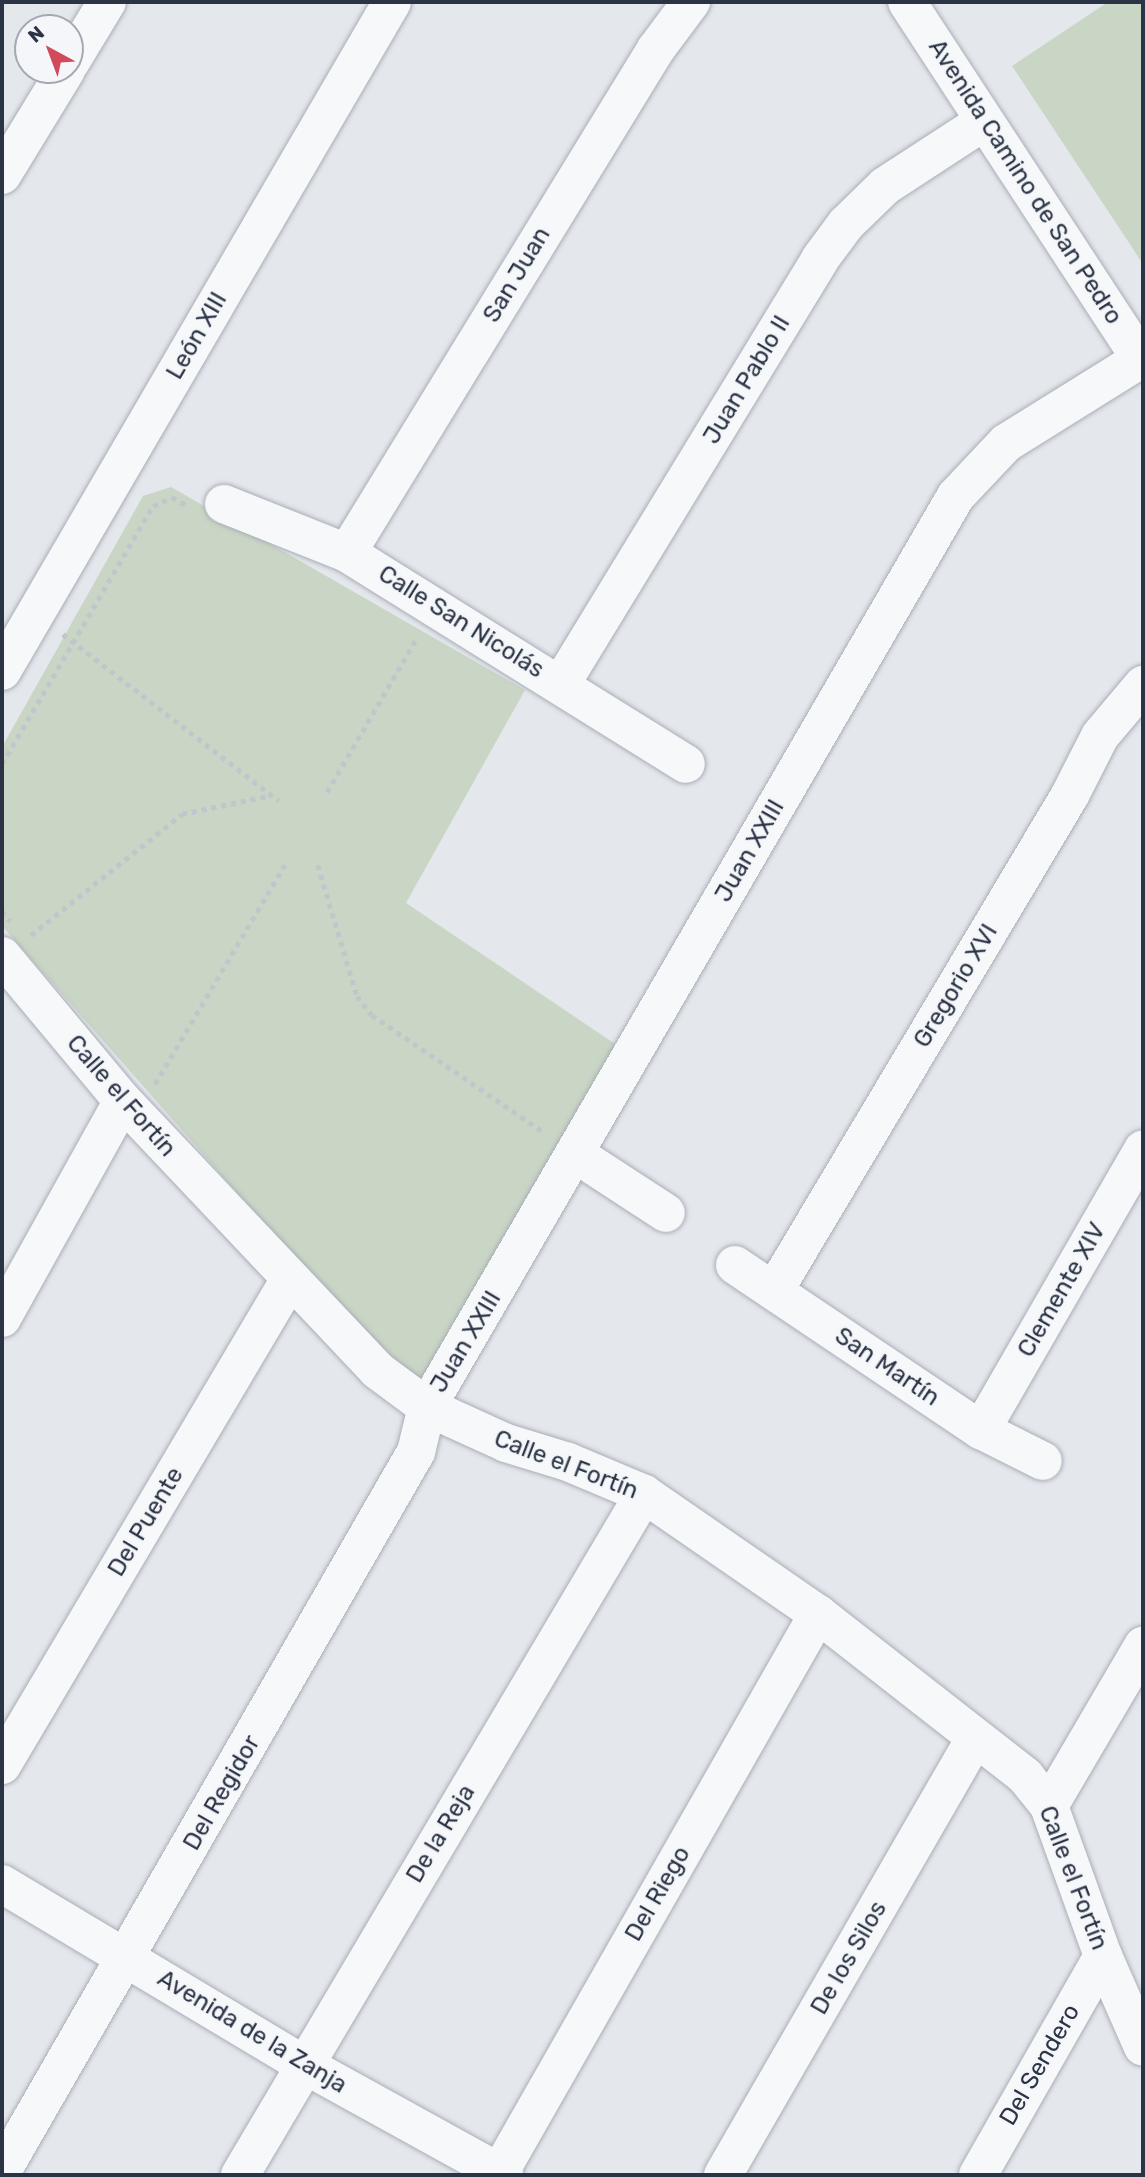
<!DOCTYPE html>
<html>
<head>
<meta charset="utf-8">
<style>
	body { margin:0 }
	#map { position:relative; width:1145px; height:2177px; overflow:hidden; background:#e4e7ec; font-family:Rubik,sans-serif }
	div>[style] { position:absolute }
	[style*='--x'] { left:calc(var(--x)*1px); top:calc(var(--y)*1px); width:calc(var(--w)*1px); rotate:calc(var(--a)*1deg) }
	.green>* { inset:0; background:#c9d6c5 }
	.path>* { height:4.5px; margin-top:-2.25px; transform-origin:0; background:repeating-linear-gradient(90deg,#c2c5cb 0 5px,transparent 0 10px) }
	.roads { filter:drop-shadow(0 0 2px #a9aeb7) drop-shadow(0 0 2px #a9aeb7) }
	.minor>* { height:38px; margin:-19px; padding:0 19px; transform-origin:19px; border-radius:19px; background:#f7f8fa }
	span { translate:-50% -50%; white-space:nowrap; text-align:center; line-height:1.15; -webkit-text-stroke:5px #f4f6f9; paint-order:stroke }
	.street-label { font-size:24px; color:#2b3445 }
	.frame { position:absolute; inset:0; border:4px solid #2b3445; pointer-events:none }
	.north { position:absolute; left:14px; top:14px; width:70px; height:70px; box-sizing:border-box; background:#f4f6f9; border:2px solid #a4a8b1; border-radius:50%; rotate:319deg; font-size:19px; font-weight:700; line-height:28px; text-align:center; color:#2b3445 }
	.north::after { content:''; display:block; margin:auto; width:24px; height:32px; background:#d1495b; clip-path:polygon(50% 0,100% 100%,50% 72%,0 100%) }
</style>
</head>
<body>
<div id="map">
	<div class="green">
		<i style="clip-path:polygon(1108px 2px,1143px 2px,1143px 264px,1012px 66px)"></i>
		<i style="clip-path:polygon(171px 487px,525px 690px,406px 903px,627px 1052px,420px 1384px,316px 1282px,2px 926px,2px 747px,143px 496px)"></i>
	</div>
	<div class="path">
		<i style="--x:63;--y:634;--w:273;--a:37.7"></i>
		<i style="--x:2;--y:764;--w:299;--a:-59.7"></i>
		<i style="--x:153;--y:506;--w:21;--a:-25"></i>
		<i style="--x:172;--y:497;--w:18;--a:29"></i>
		<i style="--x:327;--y:792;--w:177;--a:-59.8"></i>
		<i style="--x:318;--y:865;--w:137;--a:73.4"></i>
		<i style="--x:357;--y:996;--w:24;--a:52"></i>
		<i style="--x:372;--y:1015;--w:209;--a:34.3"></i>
		<i style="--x:2;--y:911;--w:13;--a:51"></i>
		<i style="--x:31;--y:935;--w:193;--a:-38.7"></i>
		<i style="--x:182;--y:814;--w:92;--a:-11.9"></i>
		<i style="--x:155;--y:1084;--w:259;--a:-59.4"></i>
	</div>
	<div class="roads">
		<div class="minor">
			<i style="--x:907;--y:2;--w:430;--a:56.8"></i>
			<i style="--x:70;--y:63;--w:71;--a:-58.8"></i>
			<i style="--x:2;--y:175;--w:123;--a:-58.6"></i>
			<i style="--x:224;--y:504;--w:132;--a:21.7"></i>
			<i style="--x:347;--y:553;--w:399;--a:31.9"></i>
			<i style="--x:347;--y:553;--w:591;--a:-58.49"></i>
			<i style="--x:656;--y:49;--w:59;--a:-53.3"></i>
			<i style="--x:2;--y:671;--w:774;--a:-59.76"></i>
			<i style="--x:561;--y:684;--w:498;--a:-58.6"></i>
			<i style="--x:820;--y:259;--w:44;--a:-53.4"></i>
			<i style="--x:846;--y:224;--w:54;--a:-44.3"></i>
			<i style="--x:885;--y:186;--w:117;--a:-33.1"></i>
			<i style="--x:2;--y:956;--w:189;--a:50.2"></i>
			<i style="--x:123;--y:1101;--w:370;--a:46.6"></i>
			<i style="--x:377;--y:1370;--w:62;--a:36.5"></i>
			<i style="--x:427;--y:1407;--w:87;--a:24.5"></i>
			<i style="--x:506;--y:1443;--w:65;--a:17"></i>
			<i style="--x:568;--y:1462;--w:82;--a:22.8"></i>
			<i style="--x:644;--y:1494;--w:211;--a:34.6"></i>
			<i style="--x:818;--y:1614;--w:263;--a:38"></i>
			<i style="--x:1025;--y:1776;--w:38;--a:51"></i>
			<i style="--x:1049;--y:1806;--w:159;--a:70.2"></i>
			<i style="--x:1103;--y:1956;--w:99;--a:66.3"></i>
			<i style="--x:577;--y:1155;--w:106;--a:33.1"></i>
			<i style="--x:735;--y:1265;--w:296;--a:33.9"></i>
			<i style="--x:981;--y:1430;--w:69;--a:26.6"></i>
			<i style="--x:774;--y:1291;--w:578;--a:-59.17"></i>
			<i style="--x:1070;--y:795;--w:66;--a:-63"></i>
			<i style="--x:1100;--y:736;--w:67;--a:-49.9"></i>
			<i style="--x:2;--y:1318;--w:248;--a:-60.9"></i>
			<i style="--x:981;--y:1430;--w:324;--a:-60"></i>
			<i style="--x:2;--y:1765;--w:565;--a:-59.35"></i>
			<i style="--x:1049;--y:1806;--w:186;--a:-59.6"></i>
			<i style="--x:2;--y:1884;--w:351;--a:30.9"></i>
			<i style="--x:303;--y:2064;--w:230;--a:28.9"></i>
			<i style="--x:2;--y:2171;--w:830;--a:-60.07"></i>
			<i style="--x:416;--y:1452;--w:46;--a:-76.3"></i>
			<i style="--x:427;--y:1407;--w:1053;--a:-59.86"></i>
			<i style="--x:956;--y:496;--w:73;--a:-46.7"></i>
			<i style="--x:1006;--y:443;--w:159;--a:-31.9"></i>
			<i style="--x:240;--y:2175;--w:792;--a:-59.32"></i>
			<i style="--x:498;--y:2175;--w:646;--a:-60.3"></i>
			<i style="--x:723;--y:2175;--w:502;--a:-60.01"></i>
			<i style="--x:978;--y:2175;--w:252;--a:-60.3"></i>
		</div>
	</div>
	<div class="street-label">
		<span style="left:1025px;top:182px;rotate:57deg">Avenida Camino de San Pedro</span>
		<span style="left:517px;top:275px;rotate:-59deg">San Juan</span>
		<span style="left:197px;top:336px;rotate:-60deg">León XIII</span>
		<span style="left:747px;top:380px;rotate:-59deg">Juan Pablo II</span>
		<span style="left:461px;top:622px;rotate:32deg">Calle San Nicolás</span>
		<span style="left:750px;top:851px;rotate:-60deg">Juan XXIII</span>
		<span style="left:956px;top:986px;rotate:-59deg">Gregorio XVI</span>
		<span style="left:121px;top:1096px;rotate:49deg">Calle el Fortín</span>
		<span style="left:1062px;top:1290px;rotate:-60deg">Clemente XIV</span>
		<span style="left:466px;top:1342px;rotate:-59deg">Juan XXIII</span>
		<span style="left:887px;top:1367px;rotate:34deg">San Martín</span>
		<span style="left:566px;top:1465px;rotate:21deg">Calle el Fortín</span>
		<span style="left:146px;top:1522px;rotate:-59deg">Del Puente</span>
		<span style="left:222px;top:1793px;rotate:-60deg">Del Regidor</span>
		<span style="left:441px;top:1834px;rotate:-59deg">De la Reja</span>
		<span style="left:1073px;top:1878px;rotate:69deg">Calle el Fortín</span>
		<span style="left:658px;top:1894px;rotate:-60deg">Del Riego</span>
		<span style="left:849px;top:1958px;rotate:-60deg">De los Silos</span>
		<span style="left:252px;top:2032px;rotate:31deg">Avenida de la Zanja</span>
		<span style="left:1040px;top:2065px;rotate:-60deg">Del Sendero</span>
	</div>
	<div class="frame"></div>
	<div class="north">N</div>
</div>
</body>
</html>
